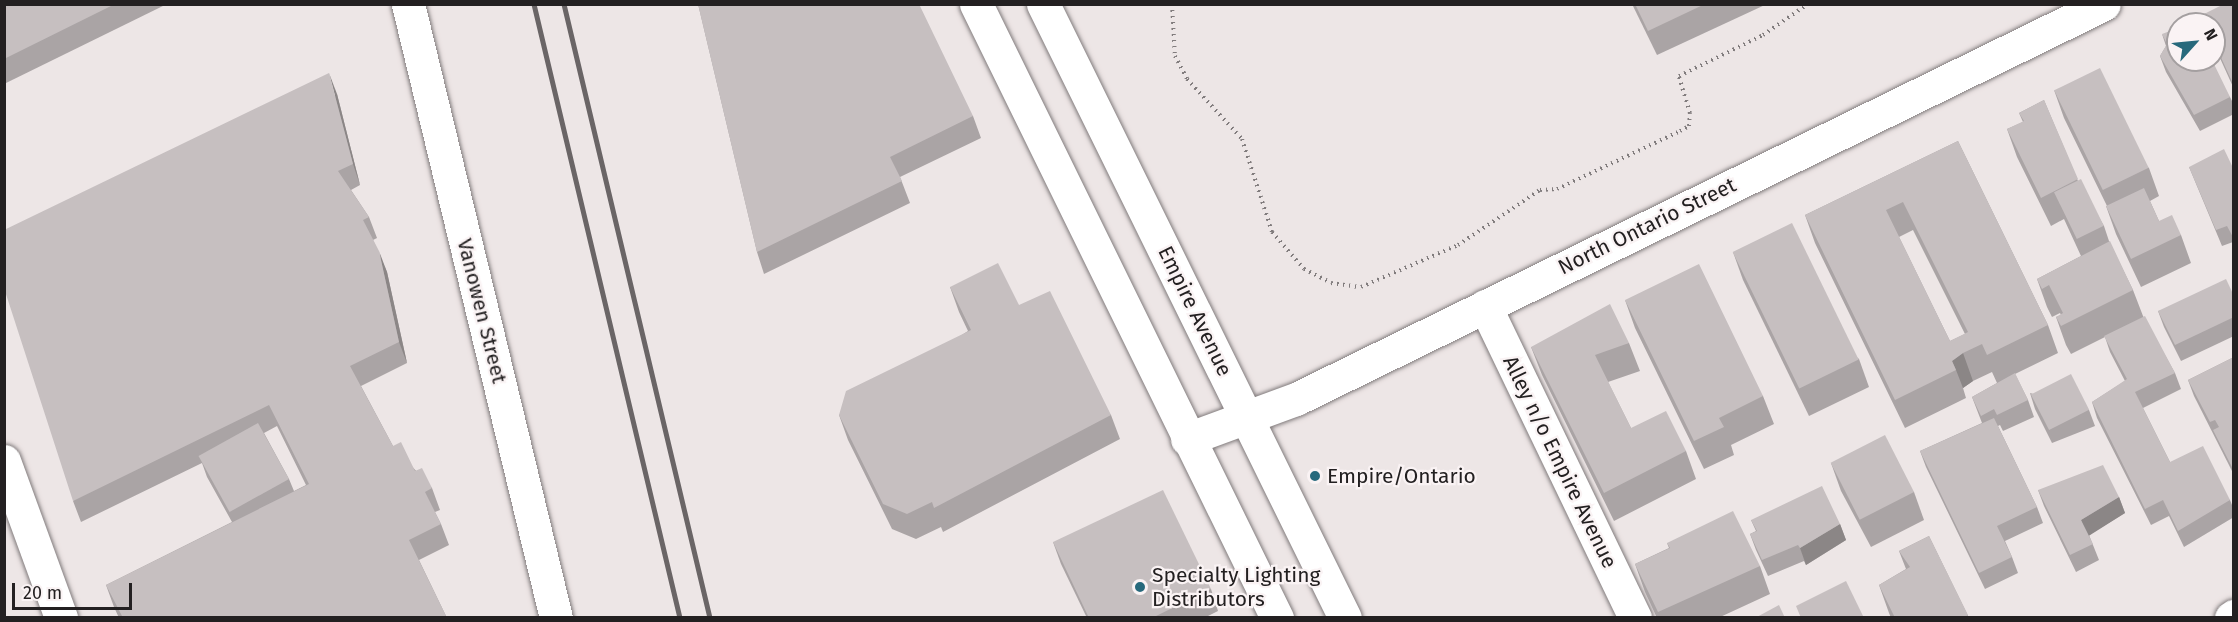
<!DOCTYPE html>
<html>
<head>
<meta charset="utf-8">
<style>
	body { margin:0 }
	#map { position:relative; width:2238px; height:622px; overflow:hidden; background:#ede6e6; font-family:"Fira Sans",sans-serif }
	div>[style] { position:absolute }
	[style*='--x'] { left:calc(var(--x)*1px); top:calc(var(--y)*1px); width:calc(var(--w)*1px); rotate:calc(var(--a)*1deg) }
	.path>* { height:4px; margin-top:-2px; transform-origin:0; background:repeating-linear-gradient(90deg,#817c7d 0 1.5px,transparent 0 6px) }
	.roads { filter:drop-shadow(0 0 2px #817b7c) drop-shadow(0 0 2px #817b7c) }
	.minor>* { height:33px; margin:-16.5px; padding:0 16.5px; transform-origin:16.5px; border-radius:16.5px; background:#fff }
	.major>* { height:33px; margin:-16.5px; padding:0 16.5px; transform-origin:16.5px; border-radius:16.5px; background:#fff }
	.rail>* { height:4.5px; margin:-2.25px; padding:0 2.25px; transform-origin:2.25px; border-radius:2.25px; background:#6a6566 }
	.wall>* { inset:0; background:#aaa4a5 }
	.shaded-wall>* { inset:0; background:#8b8686 }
	.building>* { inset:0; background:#c6bfc0; transform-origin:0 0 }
	.dots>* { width:16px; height:16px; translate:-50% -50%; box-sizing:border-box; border:3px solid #faf3f4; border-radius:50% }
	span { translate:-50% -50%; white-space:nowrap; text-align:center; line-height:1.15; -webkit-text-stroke:4.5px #faf3f4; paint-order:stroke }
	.street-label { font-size:21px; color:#232021 }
	.poi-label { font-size:21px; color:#232021 }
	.left { translate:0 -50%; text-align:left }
	.frame { position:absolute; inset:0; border:6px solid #232021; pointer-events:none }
	.north { position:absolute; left:2166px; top:12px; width:60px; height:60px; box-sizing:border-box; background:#faf3f4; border:2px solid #a49fa0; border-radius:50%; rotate:63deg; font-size:16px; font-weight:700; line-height:24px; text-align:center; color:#232021 }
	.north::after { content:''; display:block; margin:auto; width:21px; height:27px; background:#27697c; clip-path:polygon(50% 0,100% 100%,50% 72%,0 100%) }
	.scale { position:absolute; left:12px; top:583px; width:120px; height:27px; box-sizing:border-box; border:3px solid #232021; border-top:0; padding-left:8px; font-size:18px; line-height:21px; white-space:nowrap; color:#232021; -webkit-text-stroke:4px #faf3f4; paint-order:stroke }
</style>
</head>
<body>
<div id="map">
	<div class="path">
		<i style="--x:1172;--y:4;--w:52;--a:86.7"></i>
		<i style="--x:1175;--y:56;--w:26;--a:62"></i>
		<i style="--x:1187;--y:79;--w:81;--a:47.5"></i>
		<i style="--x:1242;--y:139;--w:98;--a:72.1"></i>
		<i style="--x:1272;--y:232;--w:49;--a:49.1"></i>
		<i style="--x:1304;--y:269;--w:30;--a:27"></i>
		<i style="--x:1331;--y:283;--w:30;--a:8"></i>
		<i style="--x:1361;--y:287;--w:106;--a:-23.4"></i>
		<i style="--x:1458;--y:245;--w:99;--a:-33.9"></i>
		<i style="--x:1540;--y:190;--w:17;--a:-3"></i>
		<i style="--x:1557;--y:189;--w:136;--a:-25.2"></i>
		<i style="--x:1680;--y:131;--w:10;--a:-29"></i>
		<i style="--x:1689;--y:126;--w:13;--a:-86"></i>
		<i style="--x:1690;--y:113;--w:39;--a:-107"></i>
		<i style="--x:1679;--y:76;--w:93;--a:-26"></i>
		<i style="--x:1763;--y:35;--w:55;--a:-34.6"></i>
	</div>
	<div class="roads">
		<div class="minor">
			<i style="--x:1485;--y:306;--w:346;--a:64.3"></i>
			<i style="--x:1187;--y:439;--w:116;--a:-20.2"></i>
			<i style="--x:1296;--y:399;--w:899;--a:-26.05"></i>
			<i style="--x:4;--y:461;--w:167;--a:70"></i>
			<i style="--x:2231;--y:618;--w:4;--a:-34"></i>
		</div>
		<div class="major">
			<i style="--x:408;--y:4;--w:632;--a:76.45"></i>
			<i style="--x:976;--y:4;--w:684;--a:63.88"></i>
			<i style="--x:1043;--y:4;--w:684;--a:63.81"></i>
		</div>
	</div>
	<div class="rail">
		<i style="--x:534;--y:4;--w:631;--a:76.62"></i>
		<i style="--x:564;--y:4;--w:631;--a:76.62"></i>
	</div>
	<div class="wall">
		<i style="clip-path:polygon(4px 4px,167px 4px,4px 84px)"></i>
		<i style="clip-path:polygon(698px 4px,973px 116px,981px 138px,900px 177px,910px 203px,764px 274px,757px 252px)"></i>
		<i style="clip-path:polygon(1632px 4px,1767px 4px,1657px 55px)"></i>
		<i style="clip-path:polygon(2233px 4px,2234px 89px,2214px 45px,2214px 24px,2205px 24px,2202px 15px)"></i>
		<i style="clip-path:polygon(2162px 34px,2230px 97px,2234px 105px,2234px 114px,2200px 131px,2166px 72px,2160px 56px,2166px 46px)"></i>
		<i style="clip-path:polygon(2054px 90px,2149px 168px,2159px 196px,2150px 201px,2159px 221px,2181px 235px,2191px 263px,2141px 287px,2116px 234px,2106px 206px,2107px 206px,2064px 118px)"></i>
		<i style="clip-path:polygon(evenodd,337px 94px,360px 185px,351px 190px,369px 217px,377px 238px,373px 240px,387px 272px,407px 363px,361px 386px,393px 446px,432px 488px,440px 510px,435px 512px,441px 524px,449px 545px,419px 560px,447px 618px,119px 618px,114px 607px,106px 585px,232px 522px,207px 477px,202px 463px,81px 522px,73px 501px,337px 94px,277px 426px,306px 485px,294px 491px,289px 479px,264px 433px,277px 426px)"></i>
		<i style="clip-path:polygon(2044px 100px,2078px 181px,2104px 226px,2109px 241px,2133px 290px,2143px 316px,2175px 373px,2181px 389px,2143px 408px,2170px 462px,2230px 500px,2234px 510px,2234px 517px,2184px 547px,2169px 516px,2151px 525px,2097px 418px,2092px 402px,2125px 381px,2110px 352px,2105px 337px,2071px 354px,2066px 345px,2056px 317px,2061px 315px,2060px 313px,2052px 317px,2047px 307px,2037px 279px,2081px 256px,2064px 219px,2051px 226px,2017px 157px,2007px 129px,2023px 122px,2019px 113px)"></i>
		<i style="clip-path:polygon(evenodd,1958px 141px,2048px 325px,2058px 353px,2015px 374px,2028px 400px,2034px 417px,2003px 431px,2000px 425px,1998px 426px,2037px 507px,2043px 523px,2005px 541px,2012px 557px,2018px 573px,1985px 589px,1926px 467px,1920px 451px,1982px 423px,1972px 397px,1997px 383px,1992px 372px,1973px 381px,1963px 388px,1966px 398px,1905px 428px,1815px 243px,1805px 215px,1958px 141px,1913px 230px,1965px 334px,1950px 341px,1899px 237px,1913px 230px)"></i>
		<i style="clip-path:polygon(2189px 167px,2234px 170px,2234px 244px,2233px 242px,2222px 246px)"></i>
		<i style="clip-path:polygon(1733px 252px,1859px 359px,1869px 387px,1809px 416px,1743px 280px)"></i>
		<i style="clip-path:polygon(950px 287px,1019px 305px,1111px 415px,1120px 439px,943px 532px,941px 527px,916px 539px,892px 529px,848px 440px,839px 415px,968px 331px,959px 312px)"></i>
		<i style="clip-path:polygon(2234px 296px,2234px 336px,2181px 361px,2164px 327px,2158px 311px)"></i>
		<i style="clip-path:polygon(1625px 300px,1763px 396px,1774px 424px,1731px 445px,1734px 455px,1704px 469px,1635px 328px)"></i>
		<i style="clip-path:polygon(1629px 343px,1640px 371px,1608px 382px,1631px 428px,1686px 451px,1696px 479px,1614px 521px,1542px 375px,1531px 347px)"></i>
		<i style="clip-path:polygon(2234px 357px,2234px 475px,2194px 396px,2188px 380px)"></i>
		<i style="clip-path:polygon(2030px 393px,2089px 410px,2095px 426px,2052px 443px,2035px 409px)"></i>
		<i style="clip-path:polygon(1831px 463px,1914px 492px,1924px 520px,1871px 547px,1841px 491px)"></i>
		<i style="clip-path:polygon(2038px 490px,2119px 497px,2125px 513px,2089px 535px,2099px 560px,2076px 572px,2044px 506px)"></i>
		<i style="clip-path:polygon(1751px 520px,1840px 524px,1846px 540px,1806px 565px,1804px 561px,1768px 576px,1756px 550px,1750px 534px,1756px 531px)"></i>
		<i style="clip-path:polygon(1929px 536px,1969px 618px,1891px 618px,1889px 613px,1879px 585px,1906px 569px,1899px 551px)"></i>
		<i style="clip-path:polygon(1053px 542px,1211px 589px,1218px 611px,1204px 618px,1087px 618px,1061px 564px)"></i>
		<i style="clip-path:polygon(1667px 543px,1760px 566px,1770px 594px,1718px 618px,1657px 618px,1645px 592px,1635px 564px,1669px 548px)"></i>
	</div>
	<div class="shaded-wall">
		<i style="clip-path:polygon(329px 73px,337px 94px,360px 185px,353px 164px)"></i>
		<i style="clip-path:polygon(379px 251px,387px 272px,407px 363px,399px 342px)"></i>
		<i style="clip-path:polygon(1963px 353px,1973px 381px,1963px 388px,1956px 370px,1952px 361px)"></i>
		<i style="clip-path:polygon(2119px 497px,2125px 513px,2087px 537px,2081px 520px)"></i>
		<i style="clip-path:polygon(1840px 524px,1846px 540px,1806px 565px,1800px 548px)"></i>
	</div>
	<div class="building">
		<i style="clip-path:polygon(4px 4px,115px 4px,4px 59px)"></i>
		<i style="clip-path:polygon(698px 4px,919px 4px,973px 116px,890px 157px,902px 181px,757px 252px)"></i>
		<i style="clip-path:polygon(1635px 4px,1705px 4px,1648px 31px)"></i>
		<i style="clip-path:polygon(2224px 4px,2234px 5px,2234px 86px,2214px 42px,2214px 24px,2206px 24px,2202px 15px)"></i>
		<i style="clip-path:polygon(2178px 28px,2178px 60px,2212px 60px,2230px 97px,2194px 115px,2160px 56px,2167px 44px,2162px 34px)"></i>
		<i style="left:2100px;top:68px;width:111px;height:51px;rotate:64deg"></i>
		<i style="clip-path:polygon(329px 73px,353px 164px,338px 171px,369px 217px,363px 220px,379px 251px,399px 342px,350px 366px,393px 446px,401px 442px,415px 471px,422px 468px,432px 488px,425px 492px,441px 524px,409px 540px,447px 618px,123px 618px,106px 585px,309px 484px,269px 405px,73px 501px,4px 288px,4px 230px)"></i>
		<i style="clip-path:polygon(2044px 100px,2078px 179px,2041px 198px,2007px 129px,2024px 121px,2019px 113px)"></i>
		<i style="clip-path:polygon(evenodd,1958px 141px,2048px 325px,1987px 355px,1982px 344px,1963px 353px,1952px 361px,1956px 370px,1895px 400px,1805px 215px,1958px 141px,1903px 202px,1968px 332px,1950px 341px,1886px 210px,1903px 202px)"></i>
		<i style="clip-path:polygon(2224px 149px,2234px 170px,2234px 239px,2227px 226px,2216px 230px,2189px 167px)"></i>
		<i style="left:2081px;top:179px;width:52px;height:30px;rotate:64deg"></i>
		<i style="clip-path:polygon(2144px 188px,2159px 221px,2172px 215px,2181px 235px,2131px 259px,2106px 206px)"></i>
		<i style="left:1792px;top:223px;width:152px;height:66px;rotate:64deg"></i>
		<i style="clip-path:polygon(2110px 241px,2133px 290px,2061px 326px,2056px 317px,2063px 313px,2049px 285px,2042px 289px,2037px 279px)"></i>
		<i style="clip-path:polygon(998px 263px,1019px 305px,1050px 291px,1111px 415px,934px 508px,932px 502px,907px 514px,883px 504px,839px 415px,846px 391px,971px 330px,950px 287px)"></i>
		<i style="clip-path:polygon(1699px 264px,1763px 396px,1719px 418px,1724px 427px,1694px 441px,1625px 300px)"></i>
		<i style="clip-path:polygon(2226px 279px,2234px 296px,2234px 317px,2175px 345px,2158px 311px)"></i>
		<i style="clip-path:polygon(1610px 304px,1629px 343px,1595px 355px,1631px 428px,1666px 411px,1686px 451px,1604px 493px,1531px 347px)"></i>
		<i style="clip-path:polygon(2145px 316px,2175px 373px,2135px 392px,2170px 462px,2203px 446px,2230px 500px,2178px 531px,2163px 500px,2145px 509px,2092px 402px,2127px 379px,2104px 336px)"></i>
		<i style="clip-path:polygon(2234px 357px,2234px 471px,2213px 430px,2219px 427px,2215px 420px,2210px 422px,2188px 380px)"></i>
		<i style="clip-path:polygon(2015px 373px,2028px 400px,1997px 415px,1994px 409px,1981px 416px,1972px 397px)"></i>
		<i style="left:2071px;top:374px;width:40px;height:45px;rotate:63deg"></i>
		<i style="clip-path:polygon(1994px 418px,2037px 507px,1997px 526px,2012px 557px,1979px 573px,1920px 451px)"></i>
		<i style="left:258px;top:423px;width:64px;height:68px;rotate:61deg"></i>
		<i style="left:1885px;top:435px;width:64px;height:61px;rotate:63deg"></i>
		<i style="clip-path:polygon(2103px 465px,2119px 497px,2081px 520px,2093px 544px,2070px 555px,2038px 490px)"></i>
		<i style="clip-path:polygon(1822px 486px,1840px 524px,1800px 548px,1798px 545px,1762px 560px,1750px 534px,1757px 531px,1751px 520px)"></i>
		<i style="clip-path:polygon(1163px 490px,1211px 589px,1152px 618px,1089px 618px,1053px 542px)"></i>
		<i style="clip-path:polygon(1733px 511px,1760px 566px,1658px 612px,1635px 564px,1670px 548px,1667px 543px)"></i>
		<i style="clip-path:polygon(1929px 536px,1968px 615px,1963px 618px,1935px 618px,1935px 616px,1933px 618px,1895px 618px,1879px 585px,1910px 567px,1899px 551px)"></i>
		<i style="clip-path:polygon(1846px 581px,1864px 618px,1801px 618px,1796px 606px)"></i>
		<i style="clip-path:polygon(1779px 605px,1785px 618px,1755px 618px)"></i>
	</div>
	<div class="dots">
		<i style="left:1315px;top:476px;background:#27697c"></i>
		<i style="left:1140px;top:587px;background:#27697c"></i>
	</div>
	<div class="street-label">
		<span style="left:1647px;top:226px;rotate:-26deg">North Ontario Street</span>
		<span style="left:482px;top:311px;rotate:76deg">Vanowen Street</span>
		<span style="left:1195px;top:311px;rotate:64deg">Empire Avenue</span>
		<span style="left:1560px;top:462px;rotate:64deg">Alley n/o Empire Avenue</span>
	</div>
	<div class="poi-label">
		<span class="left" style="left:1327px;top:476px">Empire/Ontario</span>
		<span class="left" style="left:1152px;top:587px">Specialty Lighting<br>Distributors</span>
	</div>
	<div class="frame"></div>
	<div class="north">N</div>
	<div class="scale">20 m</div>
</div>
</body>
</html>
